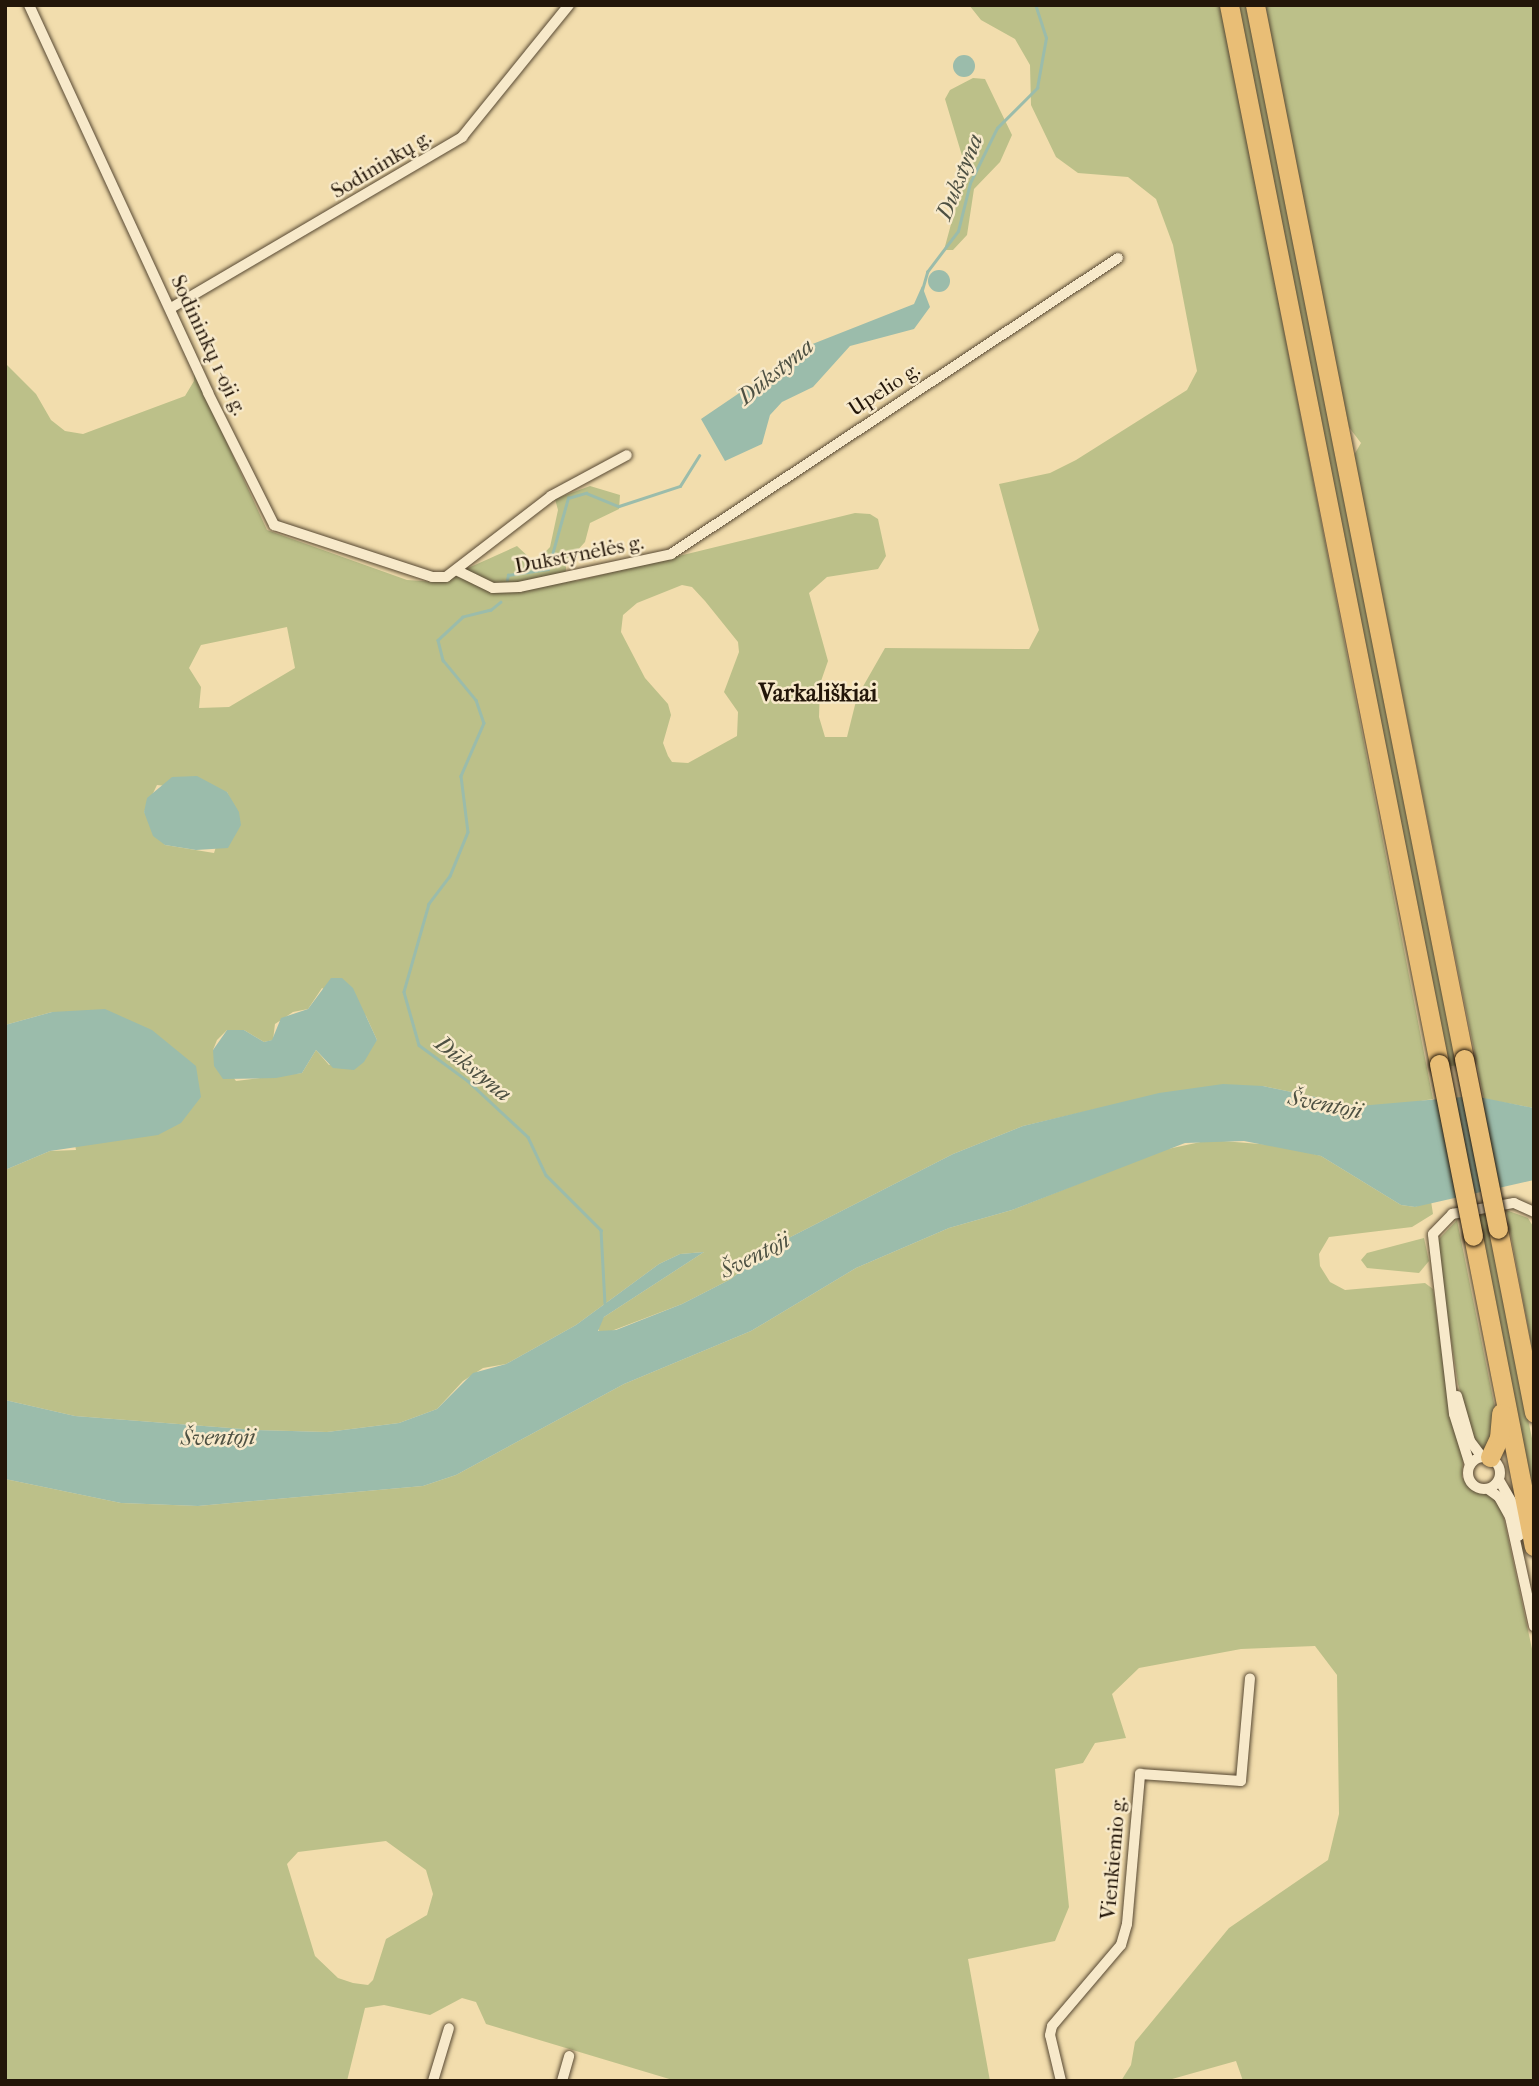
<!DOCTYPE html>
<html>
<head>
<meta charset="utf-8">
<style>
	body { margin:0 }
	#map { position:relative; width:1539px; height:2086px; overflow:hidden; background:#f2ddad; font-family:"IM FELL French Canon",serif }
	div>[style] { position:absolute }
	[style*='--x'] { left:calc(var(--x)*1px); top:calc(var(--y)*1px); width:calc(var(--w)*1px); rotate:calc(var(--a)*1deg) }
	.green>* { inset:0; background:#bcc089 }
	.water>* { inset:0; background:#9bbcab }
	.round { border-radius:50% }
	.stream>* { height:2.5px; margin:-1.25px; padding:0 1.25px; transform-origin:1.25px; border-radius:1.25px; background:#9bbcab }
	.roads { filter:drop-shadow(0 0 2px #574832) drop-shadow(0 0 2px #574832) }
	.street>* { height:10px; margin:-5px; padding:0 5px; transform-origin:5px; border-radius:5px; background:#f7e9ca }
	.street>.ring { margin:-5px; padding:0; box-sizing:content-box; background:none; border:10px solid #f7e9ca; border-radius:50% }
	.highway>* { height:19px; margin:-9.5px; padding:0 9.5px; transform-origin:9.5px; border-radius:9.5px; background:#e9be76 }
	.bridges { filter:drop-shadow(0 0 2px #231609) drop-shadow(0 0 2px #231609) }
	.highway-bridge>* { height:19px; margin:-9.5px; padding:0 9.5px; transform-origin:9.5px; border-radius:9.5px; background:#e9be76 }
	span { translate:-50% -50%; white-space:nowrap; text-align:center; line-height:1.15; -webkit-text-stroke:5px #f7e9ca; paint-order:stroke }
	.street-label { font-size:21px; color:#231609 }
	.water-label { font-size:23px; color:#4d5042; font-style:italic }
	.quarter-label { font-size:24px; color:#231609; font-weight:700 }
	.frame { position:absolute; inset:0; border:7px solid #231609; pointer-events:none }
</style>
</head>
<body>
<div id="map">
	<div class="green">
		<i style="clip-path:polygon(evenodd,969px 5px,1221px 5px,1433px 1099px,1384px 1107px,1359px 1106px,1263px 1086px,1096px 1109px,1023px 1126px,953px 1154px,769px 1248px,731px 1279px,682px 1304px,601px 1335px,597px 1326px,604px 1317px,704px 1252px,680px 1254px,659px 1264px,576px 1325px,506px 1364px,483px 1368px,463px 1381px,437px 1409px,399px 1423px,327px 1432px,256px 1430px,75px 1416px,5px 1400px,5px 1170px,50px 1151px,76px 1150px,52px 1012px,5px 1025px,5px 363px,36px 394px,51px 420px,65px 431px,83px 434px,185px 396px,194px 381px,194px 371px,267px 530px,407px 580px,437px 582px,517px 546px,535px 563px,550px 547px,558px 510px,555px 499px,590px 486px,620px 495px,619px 509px,590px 523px,585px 542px,566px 563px,566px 572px,576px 581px,855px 513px,870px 514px,878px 519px,886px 556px,878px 569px,827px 577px,809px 593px,828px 661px,820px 684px,819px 717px,825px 737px,847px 737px,857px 697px,885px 648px,1029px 649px,1039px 630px,999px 484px,1050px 473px,1076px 460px,1187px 390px,1197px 371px,1173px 245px,1156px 199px,1128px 177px,1078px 173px,1056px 157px,1031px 105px,1030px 65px,1015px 39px,981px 20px,969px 5px,682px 585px,692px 587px,705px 601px,738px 642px,739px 652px,724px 692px,738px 712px,737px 736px,688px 763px,672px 762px,668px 756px,663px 743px,671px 715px,668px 704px,645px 678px,621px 632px,623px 615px,637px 603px,682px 585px,969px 5px,287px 627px,295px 668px,229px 707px,199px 708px,201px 687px,189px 668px,201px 645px,287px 627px,969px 5px,157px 785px,227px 792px,231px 801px,214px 853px,165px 845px,144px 812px,157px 785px,969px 5px,322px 988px,366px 1016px,377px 1040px,329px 1065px,316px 1050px,302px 1073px,236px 1081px,213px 1050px,217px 1040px,227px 1030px,244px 1030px,264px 1042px,273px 1040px,275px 1024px,293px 1012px,308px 1009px,322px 988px)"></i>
		<i style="clip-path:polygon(1235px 5px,1248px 5px,1457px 1065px,1447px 1067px)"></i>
		<i style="clip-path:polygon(1265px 5px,1534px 5px,1534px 1108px,1484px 1099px,1354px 455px,1361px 443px,1348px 426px)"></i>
		<i style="clip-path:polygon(973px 78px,985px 79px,1012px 135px,1000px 162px,974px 189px,967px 235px,953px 250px,944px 250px,966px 169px,945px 99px,950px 90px)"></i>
		<i style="clip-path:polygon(evenodd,1210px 1140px,1284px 1146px,1321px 1156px,1401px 1205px,1415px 1207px,1431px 1201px,1433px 1214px,1412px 1227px,1329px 1237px,1319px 1254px,1320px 1266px,1330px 1282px,1345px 1290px,1425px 1283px,1433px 1289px,1450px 1413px,1463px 1459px,1462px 1477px,1471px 1489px,1491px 1496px,1502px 1510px,1534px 1658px,1534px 2081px,1243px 2081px,1236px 2061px,1165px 2081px,1121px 2081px,1131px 2065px,1135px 2042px,1229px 1928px,1328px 1860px,1339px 1814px,1337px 1675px,1315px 1646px,1241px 1649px,1139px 1668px,1112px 1694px,1126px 1738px,1095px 1743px,1083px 1763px,1055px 1769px,1069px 1907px,1055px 1941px,968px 1959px,990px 2081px,676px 2081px,486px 2024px,476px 2002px,462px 1998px,430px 2015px,384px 2005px,365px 2008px,347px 2081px,5px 2081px,5px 1479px,121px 1503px,198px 1506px,423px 1486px,456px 1475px,624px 1384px,751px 1331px,856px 1268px,949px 1228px,1012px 1210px,1163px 1150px,1210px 1140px,386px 1841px,426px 1870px,433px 1894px,427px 1915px,386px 1939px,373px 1980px,368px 1985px,353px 1983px,338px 1978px,315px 1956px,287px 1864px,298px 1852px,386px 1841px)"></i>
		<i style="clip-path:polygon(1506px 1210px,1528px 1218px,1534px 1228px,1534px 1358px)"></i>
		<i style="clip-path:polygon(1485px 1213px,1534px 1448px,1534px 1516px,1477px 1216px)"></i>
		<i style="clip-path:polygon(1457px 1220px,1495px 1408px,1496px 1419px,1485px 1451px,1476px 1444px,1458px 1384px,1445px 1300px,1438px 1240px)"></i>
		<i style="clip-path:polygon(1424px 1238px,1429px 1261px,1419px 1273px,1367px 1268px,1361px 1260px,1367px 1253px)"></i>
	</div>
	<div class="water">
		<i class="round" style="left:953px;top:55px;width:22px;height:22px"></i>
		<i class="round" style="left:928px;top:270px;width:22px;height:22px"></i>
		<i style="clip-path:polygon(922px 286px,930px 307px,914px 329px,850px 346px,813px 387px,782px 402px,770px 415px,762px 444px,725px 461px,701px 419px,810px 345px,914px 304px)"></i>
		<i style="clip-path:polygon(197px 776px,227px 792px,239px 812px,241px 825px,228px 848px,196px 850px,165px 845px,153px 836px,144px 812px,147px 798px,172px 777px)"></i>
		<i style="clip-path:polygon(331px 978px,342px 978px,353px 988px,377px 1040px,364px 1062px,354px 1070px,333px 1068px,316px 1050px,302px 1073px,276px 1078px,223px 1079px,214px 1066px,213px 1050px,227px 1030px,244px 1030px,264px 1042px,272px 1040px,281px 1018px,308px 1009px)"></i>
		<i style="clip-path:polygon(105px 1009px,152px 1030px,196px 1066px,201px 1097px,181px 1123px,158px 1135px,50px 1151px,5px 1170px,5px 1025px,52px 1012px)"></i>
		<i style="clip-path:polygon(1223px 1084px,1263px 1086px,1359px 1106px,1474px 1096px,1534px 1108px,1534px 1180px,1415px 1207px,1401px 1205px,1321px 1156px,1244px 1141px,1185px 1143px,1012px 1210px,949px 1228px,856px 1268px,751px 1331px,624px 1384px,456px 1475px,423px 1486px,198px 1506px,121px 1503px,5px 1479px,5px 1400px,75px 1416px,256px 1430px,327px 1432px,399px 1423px,437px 1409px,473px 1373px,506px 1364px,576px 1325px,659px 1264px,680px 1254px,704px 1252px,604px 1317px,598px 1331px,616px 1330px,682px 1304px,731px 1279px,769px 1248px,953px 1154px,1023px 1126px,1159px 1093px)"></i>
	</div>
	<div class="stream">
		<i style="--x:922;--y:290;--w:19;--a:-74"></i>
		<i style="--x:927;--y:272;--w:51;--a:-52.9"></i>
		<i style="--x:958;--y:231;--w:49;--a:-76"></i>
		<i style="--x:970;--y:183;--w:61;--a:-63.9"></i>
		<i style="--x:997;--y:128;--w:57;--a:-45"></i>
		<i style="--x:1037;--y:88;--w:51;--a:-79.8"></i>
		<i style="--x:1046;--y:38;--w:35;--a:-108"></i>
		<i style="--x:507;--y:580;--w:5;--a:-79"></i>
		<i style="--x:508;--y:575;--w:40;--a:-8.5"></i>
		<i style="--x:548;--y:569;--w:74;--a:-74.3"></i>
		<i style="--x:568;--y:498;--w:19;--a:-16"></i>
		<i style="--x:586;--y:493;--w:35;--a:22"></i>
		<i style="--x:619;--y:506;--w:64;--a:-18.2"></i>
		<i style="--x:680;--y:486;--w:36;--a:-58"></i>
		<i style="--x:501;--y:602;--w:13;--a:141"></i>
		<i style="--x:491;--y:610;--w:29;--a:166"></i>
		<i style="--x:463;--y:617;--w:34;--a:137"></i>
		<i style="--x:438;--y:640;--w:21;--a:76"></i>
		<i style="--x:443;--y:660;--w:52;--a:50.5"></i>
		<i style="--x:476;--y:700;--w:24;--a:71"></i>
		<i style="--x:484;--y:723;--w:58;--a:113.5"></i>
		<i style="--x:461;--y:776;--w:56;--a:82.9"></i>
		<i style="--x:468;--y:832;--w:48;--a:112.2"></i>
		<i style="--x:450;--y:876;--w:35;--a:127"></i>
		<i style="--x:429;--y:904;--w:91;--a:105.9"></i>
		<i style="--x:404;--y:992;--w:55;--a:74.2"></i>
		<i style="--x:419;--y:1045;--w:61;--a:36.3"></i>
		<i style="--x:468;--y:1081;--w:82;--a:43"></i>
		<i style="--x:528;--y:1137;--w:42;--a:64.7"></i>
		<i style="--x:546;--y:1175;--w:78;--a:45"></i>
		<i style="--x:601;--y:1230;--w:73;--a:86.9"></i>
	</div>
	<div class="roads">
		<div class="street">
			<i style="--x:29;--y:5;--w:427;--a:65.2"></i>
			<i style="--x:208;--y:393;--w:148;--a:63.4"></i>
			<i style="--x:274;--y:525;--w:166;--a:18.2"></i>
			<i style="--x:432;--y:577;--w:14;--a:0"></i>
			<i style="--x:446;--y:577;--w:133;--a:-37.6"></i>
			<i style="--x:551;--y:496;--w:86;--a:-28.3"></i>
			<i style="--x:171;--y:308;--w:338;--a:-30.4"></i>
			<i style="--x:462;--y:137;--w:170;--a:-51"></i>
			<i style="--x:456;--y:570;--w:41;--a:25.9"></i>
			<i style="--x:493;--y:588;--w:26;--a:-2"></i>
			<i style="--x:519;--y:587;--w:156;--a:-12.2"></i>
			<i style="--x:671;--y:554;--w:536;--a:-33.51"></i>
			<i style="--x:1457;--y:1396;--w:47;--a:73.9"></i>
			<i style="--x:1470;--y:1441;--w:20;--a:53"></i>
			<i class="ring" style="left:1468px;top:1457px;width:22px;height:22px"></i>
			<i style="--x:1470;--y:1465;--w:53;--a:-107.4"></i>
			<i style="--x:1454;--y:1414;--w:181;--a:-96.7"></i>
			<i style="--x:1433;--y:1234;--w:28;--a:-46"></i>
			<i style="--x:1452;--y:1214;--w:63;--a:-10.1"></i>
			<i style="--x:1514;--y:1203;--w:22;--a:24"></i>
			<i style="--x:1499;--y:1480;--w:32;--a:60"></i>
			<i style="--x:1515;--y:1508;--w:28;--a:82"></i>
			<i style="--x:1488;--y:1489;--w:14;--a:36"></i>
			<i style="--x:1499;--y:1497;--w:23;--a:61"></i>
			<i style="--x:1510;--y:1517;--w:112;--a:77.6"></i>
			<i style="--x:433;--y:2081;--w:55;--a:-73.2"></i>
			<i style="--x:562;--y:2081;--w:26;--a:-74"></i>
			<i style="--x:1061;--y:2081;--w:47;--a:-103.4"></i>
			<i style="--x:1050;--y:2035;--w:9;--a:-77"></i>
			<i style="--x:1052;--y:2026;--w:106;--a:-49.6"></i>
			<i style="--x:1121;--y:1945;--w:22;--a:-74"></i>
			<i style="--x:1127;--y:1924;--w:151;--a:-85"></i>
			<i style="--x:1140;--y:1774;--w:101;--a:4"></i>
			<i style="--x:1241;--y:1781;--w:103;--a:-85"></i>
		</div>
		<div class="highway">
			<i style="--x:1229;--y:5;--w:1080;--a:78.78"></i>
			<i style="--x:1255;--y:5;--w:1075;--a:78.78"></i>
			<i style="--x:1498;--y:1229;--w:187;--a:78.9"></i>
			<i style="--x:1473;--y:1236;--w:316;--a:78.9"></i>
			<i style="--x:1490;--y:1457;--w:21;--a:-65"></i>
			<i style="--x:1499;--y:1438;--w:25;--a:-85"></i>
		</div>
	</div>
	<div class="bridges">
		<div class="highway-bridge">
			<i style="--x:1464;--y:1059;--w:173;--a:78.7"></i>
			<i style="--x:1439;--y:1064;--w:175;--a:78.8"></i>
		</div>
	</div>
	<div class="street-label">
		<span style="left:381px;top:164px;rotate:-31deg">Sodininkų g.</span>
		<span style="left:209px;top:345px;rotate:65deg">Sodininkų 1-oji g.</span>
		<span style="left:884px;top:389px;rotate:-33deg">Upelio g.</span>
		<span style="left:579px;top:554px;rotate:-11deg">Dukstynėlės g.</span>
		<span style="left:1113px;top:1858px;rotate:-85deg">Vienkiemio g.</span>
	</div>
	<div class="water-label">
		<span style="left:960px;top:177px;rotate:-68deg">Dukstyna</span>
		<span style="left:776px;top:372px;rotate:-39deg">Dūkstyna</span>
		<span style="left:473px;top:1069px;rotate:39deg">Dūkstyna</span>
		<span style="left:1325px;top:1105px;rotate:11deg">Šventoji</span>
		<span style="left:755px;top:1256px;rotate:-27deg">Šventoji</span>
		<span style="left:218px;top:1438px;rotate:-1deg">Šventoji</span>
	</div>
	<div class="quarter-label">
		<span style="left:818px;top:694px">Varkališkiai</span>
	</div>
	<div class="frame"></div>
</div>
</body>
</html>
